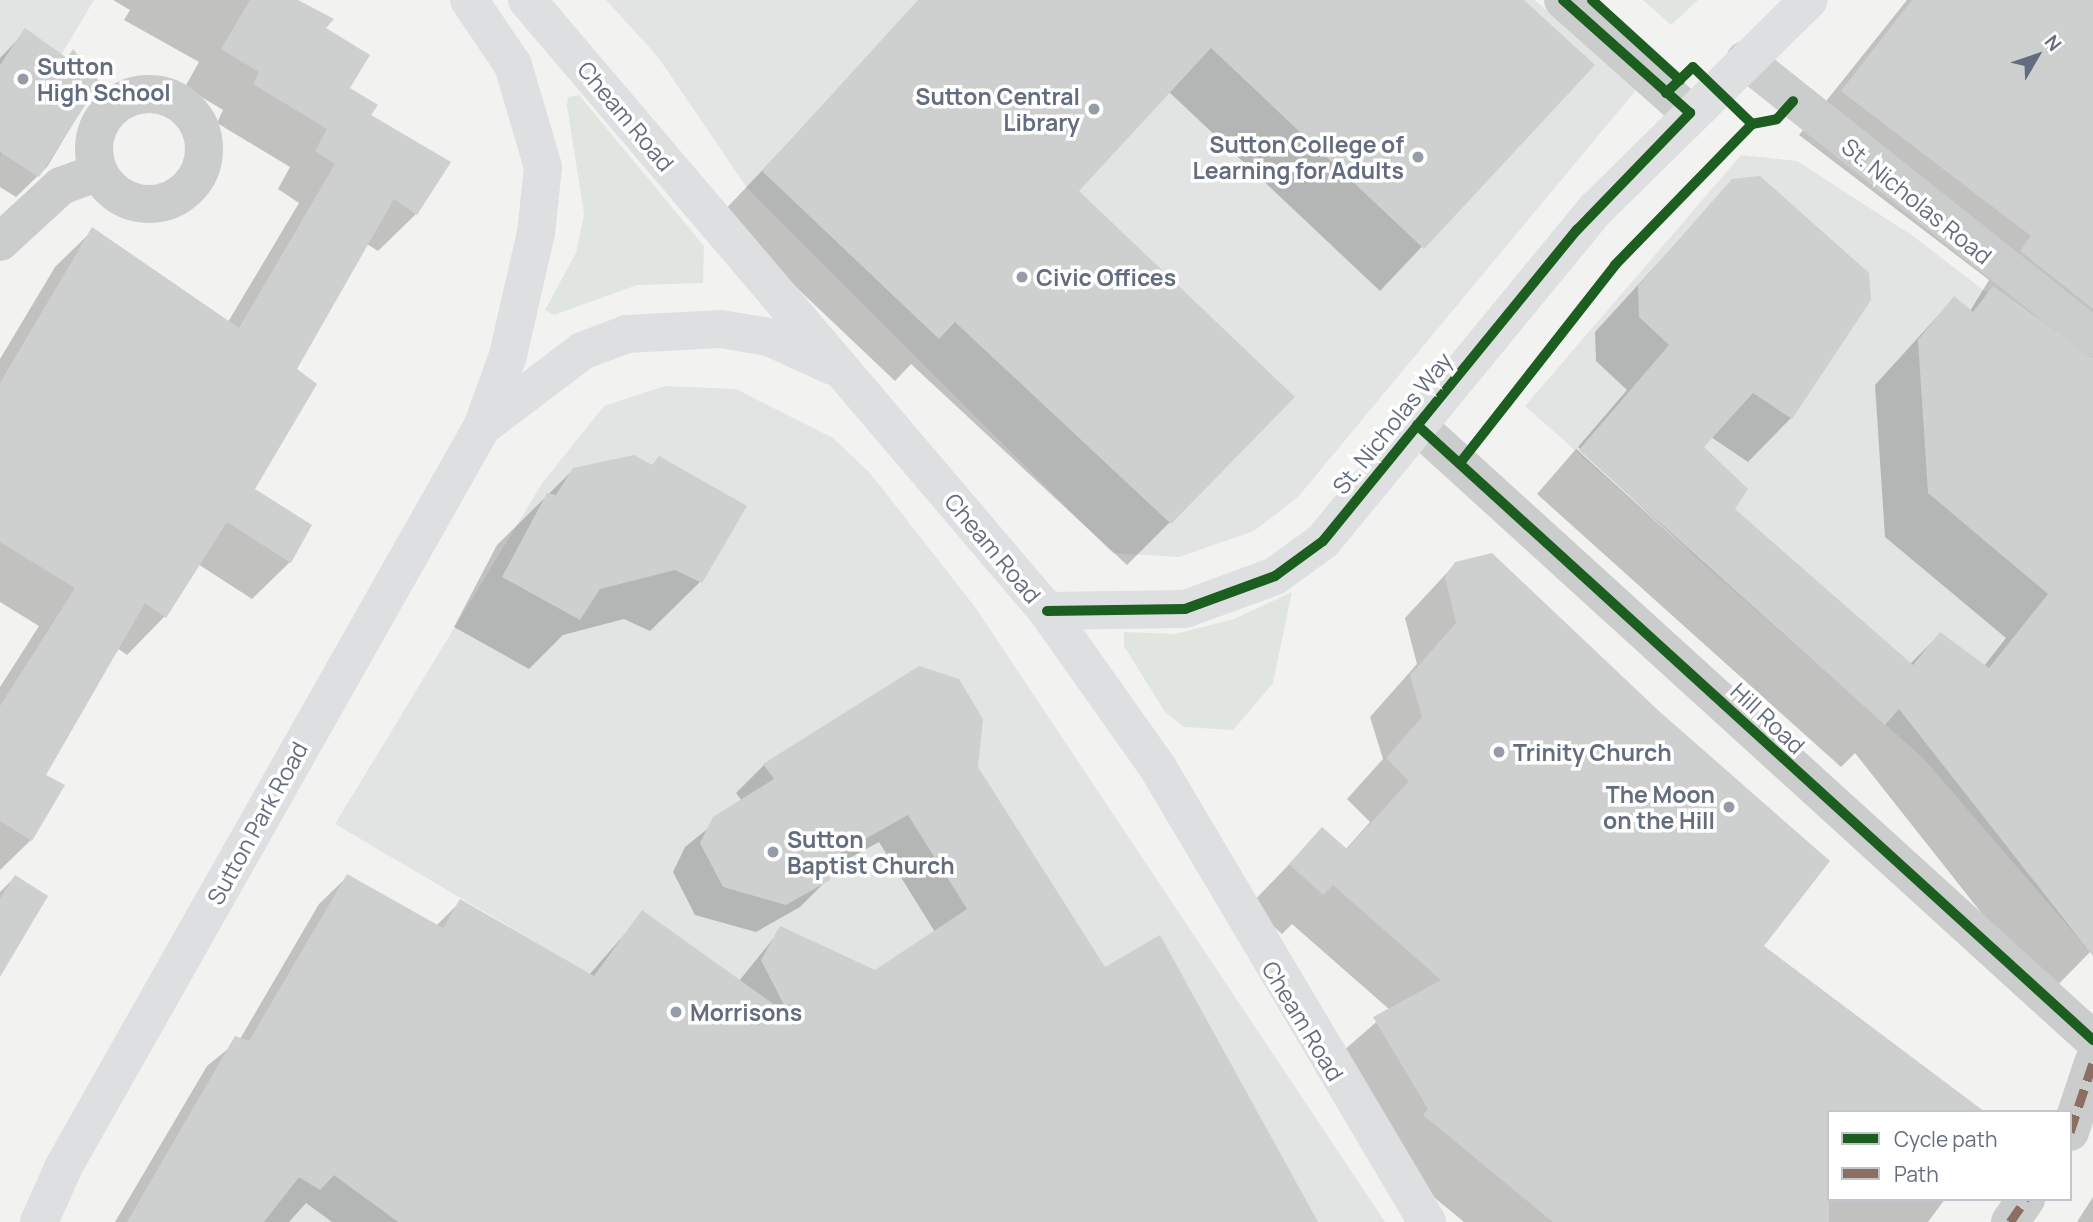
<!DOCTYPE html>
<html>
<head>
<meta charset="utf-8">
<style>
	body { margin:0 }
	#map { position:relative; width:2093px; height:1222px; overflow:hidden; background:#f2f3f1; font-family:Manrope,sans-serif }
	div>[style] { position:absolute }
	[style*='--x'] { left:calc(var(--x)*1px); top:calc(var(--y)*1px); width:calc(var(--w)*1px); rotate:calc(var(--a)*1deg) }
	.built>* { inset:0; background:#e2e3e3 }
	.green>* { inset:0; background:#e1e5df }
	.shadow>* { inset:0; background:#0003 }
	.building>* { inset:0; background:#cecfcf }
	.street>* { height:38px; margin:-19px; padding:0 19px; transform-origin:19px; border-radius:19px; background:#cbcccc }
	.street>.ring { margin:-19px; padding:0; box-sizing:content-box; background:none; border:38px solid #cbcccc; border-radius:50% }
	.secondary>* { height:38px; margin:-19px; padding:0 19px; transform-origin:19px; border-radius:19px; background:#dedfe0 }
	.highway>* { height:38px; margin:-19px; padding:0 19px; transform-origin:19px; border-radius:19px; background:#dedfe0 }
	.quiet>* { height:9px; margin-top:-4.5px; transform-origin:0; background:repeating-linear-gradient(90deg,#8d6e63 0 18px,transparent 0 27px) }
	.cycleway>* { height:10px; margin:-5px; padding:0 5px; transform-origin:5px; border-radius:5px; background:#1b5e20 }
	.dots>* { width:19px; height:19px; translate:-50% -50%; box-sizing:border-box; border:4px solid #fff; border-radius:50% }
	span { translate:-50% -50%; white-space:nowrap; text-align:center; line-height:1.15; -webkit-text-stroke:7px #fff; paint-order:stroke }
	.poi-label { font-size:23px; color:#646d7f; font-weight:700 }
	.left { translate:0 -50%; text-align:left }
	.right { translate:-100% -50%; text-align:right }
	.street-label { font-size:23px; color:#646d7f }
	.legend { position:absolute; left:1827px; top:1110px; width:245px; height:91px; box-sizing:border-box; background:#fff; border:2px solid #c1c5cc; margin:0; padding:9px 12px; list-style:none; font-size:21px; color:#646d7f }
	.legend li { display:flex; align-items:center; gap:14px; height:35px }
	.legend b { width:35px; border:2px solid #c1c5cc }
	.north { position:absolute; left:2002px; top:21px; width:70px; height:70px; -webkit-text-stroke:5px #fff; paint-order:stroke; rotate:51deg; font-size:19px; font-weight:700; line-height:28px; text-align:center; color:#646d7f }
	.north::after { content:''; display:block; margin:auto; width:24px; height:32px; background:#646d7f; clip-path:polygon(50% 0,100% 100%,50% 72%,0 100%) }
</style>
</head>
<body>
<div id="map">
	<div class="built">
		<i style="clip-path:polygon(0 0,94px 0,0 157px)"></i>
		<i style="clip-path:polygon(606px 0,1535px 0,1636px 90px,1298px 497px,1254px 531px,1179px 557px,1112px 553px,747px 188px,658px 57px)"></i>
		<i style="clip-path:polygon(1741px 155px,1797px 161px,1913px 236px,2093px 374px,2086px 947px,1923px 758px,1525px 406px)"></i>
		<i style="clip-path:polygon(665px 386px,736px 389px,833px 438px,870px 473px,975px 607px,1385px 1222px,127px 1222px,179px 1139px,276px 1206px,299px 1177px,320px 1190px,334px 1175px,399px 1222px,588px 973px,335px 824px,543px 482px,604px 406px)"></i>
	</div>
	<div class="green">
		<i style="clip-path:polygon(1643px 0,1698px 0,1671px 25px)"></i>
		<i style="clip-path:polygon(579px 95px,704px 246px,703px 283px,637px 285px,554px 315px,545px 310px,576px 253px,584px 214px,567px 106px,568px 97px)"></i>
		<i style="clip-path:polygon(1292px 592px,1273px 683px,1233px 730px,1184px 727px,1165px 712px,1124px 646px,1124px 632px,1175px 634px,1234px 619px)"></i>
	</div>
	<div class="shadow">
		<i style="clip-path:polygon(113px 0,294px 0,324px 29px,348px 89px,368px 115px,416px 214px,378px 251px,367px 244px,295px 370px,253px 490px,290px 562px,252px 599px,198px 564px,164px 617px,127px 655px,117px 648px,44px 776px,31px 840px,0 870px,0 687px,39px 626px,0 602px,0 359px,55px 267px,93px 230px,228px 322px,299px 203px,278px 189px,290px 167px,217px 123px,223px 110px,185px 87px,199px 62px,124px 20px,130px 10px)"></i>
		<i style="clip-path:polygon(923px 0,1522px 0,1593px 65px,1380px 291px,1168px 91px,1077px 191px,1170px 522px,1127px 565px,911px 364px,895px 381px,720px 215px)"></i>
		<i style="clip-path:polygon(1907px 0,2093px 0,2093px 949px,2047px 996px,1855px 753px,1841px 767px,1537px 494px,1576px 449px,1693px 555px,1578px 447px,1627px 390px,1596px 361px,1595px 332px,1733px 181px,1791px 418px,1748px 462px,1711px 437px,1701px 447px,1733px 509px,1910px 664px,1940px 634px,1984px 666px,2006px 638px,1885px 537px,1875px 385px,1954px 298px,1970px 311px,1989px 280px,1799px 135px)"></i>
		<i style="clip-path:polygon(26px 31px,65px 59px,73px 51px,98px 82px,47px 167px,16px 197px,0 187px,0 58px)"></i>
		<i style="clip-path:polygon(659px 458px,700px 582px,650px 631px,624px 619px,563px 635px,529px 669px,454px 627px,497px 545px,574px 469px,651px 466px)"></i>
		<i style="clip-path:polygon(1456px 563px,1761px 946px,1829px 1112px,1829px 1199px,1945px 1199px,1928px 1222px,1464px 1222px,1384px 1156px,1334px 1059px,1390px 1010px,1292px 924px,1282px 934px,1250px 905px,1322px 830px,1345px 850px,1370px 822px,1347px 799px,1383px 759px,1370px 717px,1417px 664px,1405px 618px)"></i>
		<i style="clip-path:polygon(764px 765px,976px 767px,1104px 970px,1316px 1222px,332px 1222px,306px 1203px,289px 1222px,115px 1222px,207px 1066px,240px 1039px,319px 904px,348px 876px,436px 926px,460px 902px,589px 975px,643px 913px,739px 981px,781px 929px,875px 972px,935px 932px,879px 842px,826px 871px,828px 879px,800px 907px,756px 932px,695px 915px,673px 872px,685px 847px,742px 801px,736px 793px)"></i>
		<i style="clip-path:polygon(15px 877px,0 973px,0 892px)"></i>
		<i style="clip-path:polygon(2093px 1197px,2093px 1222px,2077px 1222px)"></i>
	</div>
	<div class="building">
		<i style="clip-path:polygon(250px 0,298px 0,334px 19px,326px 28px,370px 55px,350px 88px,378px 105px,371px 115px,451px 162px,417px 215px,394px 199px,297px 369px,317px 384px,255px 489px,312px 525px,291px 563px,227px 522px,166px 618px,145px 603px,46px 775px,65px 785px,32px 841px,0 821px,0 706px,75px 588px,0 542px,0 383px,92px 227px,239px 328px,335px 164px,315px 151px,327px 129px,253px 84px,259px 72px,221px 49px)"></i>
		<i style="clip-path:polygon(918px 0,1524px 0,1595px 65px,1424px 249px,1211px 48px,1079px 191px,1295px 397px,1171px 524px,955px 322px,939px 339px,762px 171px)"></i>
		<i style="clip-path:polygon(1912px 0,2093px 0,2093px 309px,2020px 251px,2031px 236px,1841px 91px)"></i>
		<i style="clip-path:polygon(25px 28px,67px 58px,73px 49px,100px 82px,39px 177px,0 152px,0 65px)"></i>
		<i style="clip-path:polygon(1760px 176px,1869px 273px,1871px 300px,1792px 419px,1753px 393px,1704px 447px,1748px 489px,1735px 509px,1913px 665px,1940px 632px,1989px 668px,2048px 594px,1928px 493px,1918px 340px,1954px 296px,1973px 312px,1993px 286px,2093px 358px,2093px 956px,1899px 709px,1885px 725px,1579px 450px,1669px 345px,1639px 317px,1638px 286px,1732px 179px)"></i>
		<i style="clip-path:polygon(634px 455px,652px 465px,659px 456px,747px 506px,702px 583px,675px 570px,600px 589px,580px 620px,502px 577px,547px 493px,556px 495px,573px 468px)"></i>
		<i style="clip-path:polygon(1492px 553px,1660px 712px,1830px 861px,1764px 946px,1985px 1112px,1829px 1112px,1829px 1222px,1553px 1222px,1423px 1115px,1428px 1109px,1373px 1017px,1441px 980px,1333px 885px,1323px 895px,1289px 864px,1322px 827px,1347px 849px,1409px 781px,1386px 758px,1422px 717px,1410px 675px,1456px 623px,1445px 577px,1455px 562px)"></i>
		<i style="clip-path:polygon(919px 666px,959px 679px,983px 719px,978px 767px,1105px 967px,1160px 935px,1318px 1222px,398px 1222px,334px 1175px,320px 1190px,299px 1177px,264px 1222px,127px 1222px,235px 1036px,249px 1041px,347px 874px,443px 928px,460px 899px,594px 976px,642px 910px,789px 1015px,761px 960px,780px 926px,875px 970px,967px 909px,908px 815px,826px 861px,830px 880px,786px 905px,723px 887px,700px 843px,713px 817px,774px 779px,763px 764px)"></i>
		<i style="clip-path:polygon(15px 875px,48px 896px,0 977px,0 899px)"></i>
	</div>
	<div class="street">
		<i style="--x:1563;--y:0;--w:170;--a:41.7"></i>
		<i style="--x:1745;--y:60;--w:445;--a:38.5"></i>
		<i class="ring" style="left:94px;top:94px;width:72px;height:72px"></i>
		<i style="--x:0;--y:242;--w:83;--a:-42.6"></i>
		<i style="--x:61;--y:186;--w:40;--a:-20.2"></i>
		<i style="--x:1417;--y:425;--w:914;--a:42.29"></i>
		<i style="--x:2070;--y:1132;--w:73;--a:-71.6"></i>
		<i style="--x:2010;--y:1222;--w:28;--a:-55"></i>
	</div>
	<div class="secondary">
		<i style="--x:1047;--y:611;--w:138;--a:-0.8"></i>
		<i style="--x:1185;--y:609;--w:96;--a:-20.1"></i>
		<i style="--x:1275;--y:576;--w:59;--a:-36.1"></i>
		<i style="--x:1323;--y:541;--w:430;--a:-50.6"></i>
		<i style="--x:1596;--y:209;--w:298;--a:-44.5"></i>
	</div>
	<div class="highway">
		<i style="--x:527;--y:0;--w:802;--a:49.6"></i>
		<i style="--x:1047;--y:611;--w:192;--a:54.7"></i>
		<i style="--x:1158;--y:768;--w:528;--a:59.35"></i>
		<i style="--x:482;--y:427;--w:126;--a:-37.2"></i>
		<i style="--x:582;--y:351;--w:48;--a:-20.7"></i>
		<i style="--x:627;--y:334;--w:94;--a:-3"></i>
		<i style="--x:721;--y:329;--w:49;--a:9.5"></i>
		<i style="--x:769;--y:337;--w:69;--a:24.7"></i>
		<i style="--x:39;--y:1222;--w:61;--a:-65.9"></i>
		<i style="--x:64;--y:1166;--w:849;--a:-60.51"></i>
		<i style="--x:482;--y:427;--w:77;--a:-70.1"></i>
		<i style="--x:508;--y:355;--w:125;--a:-77.1"></i>
		<i style="--x:536;--y:233;--w:66;--a:-83.9"></i>
		<i style="--x:543;--y:167;--w:106;--a:-106.4"></i>
		<i style="--x:513;--y:65;--w:78;--a:-124.1"></i>
	</div>
	<div class="quiet">
		<i style="--x:2070;--y:1132;--w:73;--a:-71.6"></i>
		<i style="--x:2010;--y:1222;--w:28;--a:-55"></i>
	</div>
	<div class="cycleway">
		<i style="--x:1592;--y:0;--w:119;--a:42.3"></i>
		<i style="--x:1666;--y:93;--w:37;--a:-44"></i>
		<i style="--x:1693;--y:67;--w:82;--a:44"></i>
		<i style="--x:1417;--y:425;--w:914;--a:42.29"></i>
		<i style="--x:1460;--y:463;--w:251;--a:-51.9"></i>
		<i style="--x:1615;--y:265;--w:197;--a:-45.8"></i>
		<i style="--x:1752;--y:124;--w:25;--a:-11"></i>
		<i style="--x:1777;--y:119;--w:24;--a:-48"></i>
		<i style="--x:1047;--y:611;--w:138;--a:-0.8"></i>
		<i style="--x:1185;--y:609;--w:96;--a:-20.1"></i>
		<i style="--x:1275;--y:576;--w:59;--a:-36.1"></i>
		<i style="--x:1323;--y:541;--w:402;--a:-50.8"></i>
		<i style="--x:1577;--y:230;--w:163;--a:-46"></i>
		<i style="--x:1690;--y:113;--w:170;--a:-138.3"></i>
	</div>
	<div class="dots">
		<i style="left:23px;top:79px;background:#969ca7"></i>
		<i style="left:1094px;top:109px;background:#969ca7"></i>
		<i style="left:1418px;top:157px;background:#969ca7"></i>
		<i style="left:1022px;top:277px;background:#969ca7"></i>
		<i style="left:1499px;top:752px;background:#969ca7"></i>
		<i style="left:1729px;top:807px;background:#969ca7"></i>
		<i style="left:773px;top:852px;background:#969ca7"></i>
		<i style="left:676px;top:1012px;background:#969ca7"></i>
	</div>
	<div class="poi-label">
		<span class="left" style="left:37px;top:79px">Sutton<br>High School</span>
		<span class="right" style="left:1080px;top:109px">Sutton Central<br>Library</span>
		<span class="right" style="left:1404px;top:157px">Sutton College of<br>Learning for Adults</span>
		<span class="left" style="left:1036px;top:277px">Civic Offices</span>
		<span class="left" style="left:1513px;top:752px">Trinity Church</span>
		<span class="right" style="left:1715px;top:807px">The Moon<br>on the Hill</span>
		<span class="left" style="left:787px;top:852px">Sutton<br>Baptist Church</span>
		<span class="left" style="left:690px;top:1012px">Morrisons</span>
	</div>
	<div class="street-label">
		<span style="left:626px;top:116px;rotate:50deg">Cheam Road</span>
		<span style="left:1917px;top:201px;rotate:39deg">St. Nicholas Road</span>
		<span style="left:1392px;top:423px;rotate:-51deg">St. Nicholas Way</span>
		<span style="left:993px;top:548px;rotate:50deg">Cheam Road</span>
		<span style="left:1768px;top:718px;rotate:43deg">Hill Road</span>
		<span style="left:257px;top:823px;rotate:-61deg">Sutton Park Road</span>
		<span style="left:1303px;top:1021px;rotate:59deg">Cheam Road</span>
	</div>
	<ul class="legend">
	<li><b style="height:9px;background:#1b5e20"></b>Cycle path</li>
	<li><b style="height:9px;background:#8d6e63"></b>Path</li>
	</ul>
	<div class="north">N</div>
</div>
</body>
</html>
